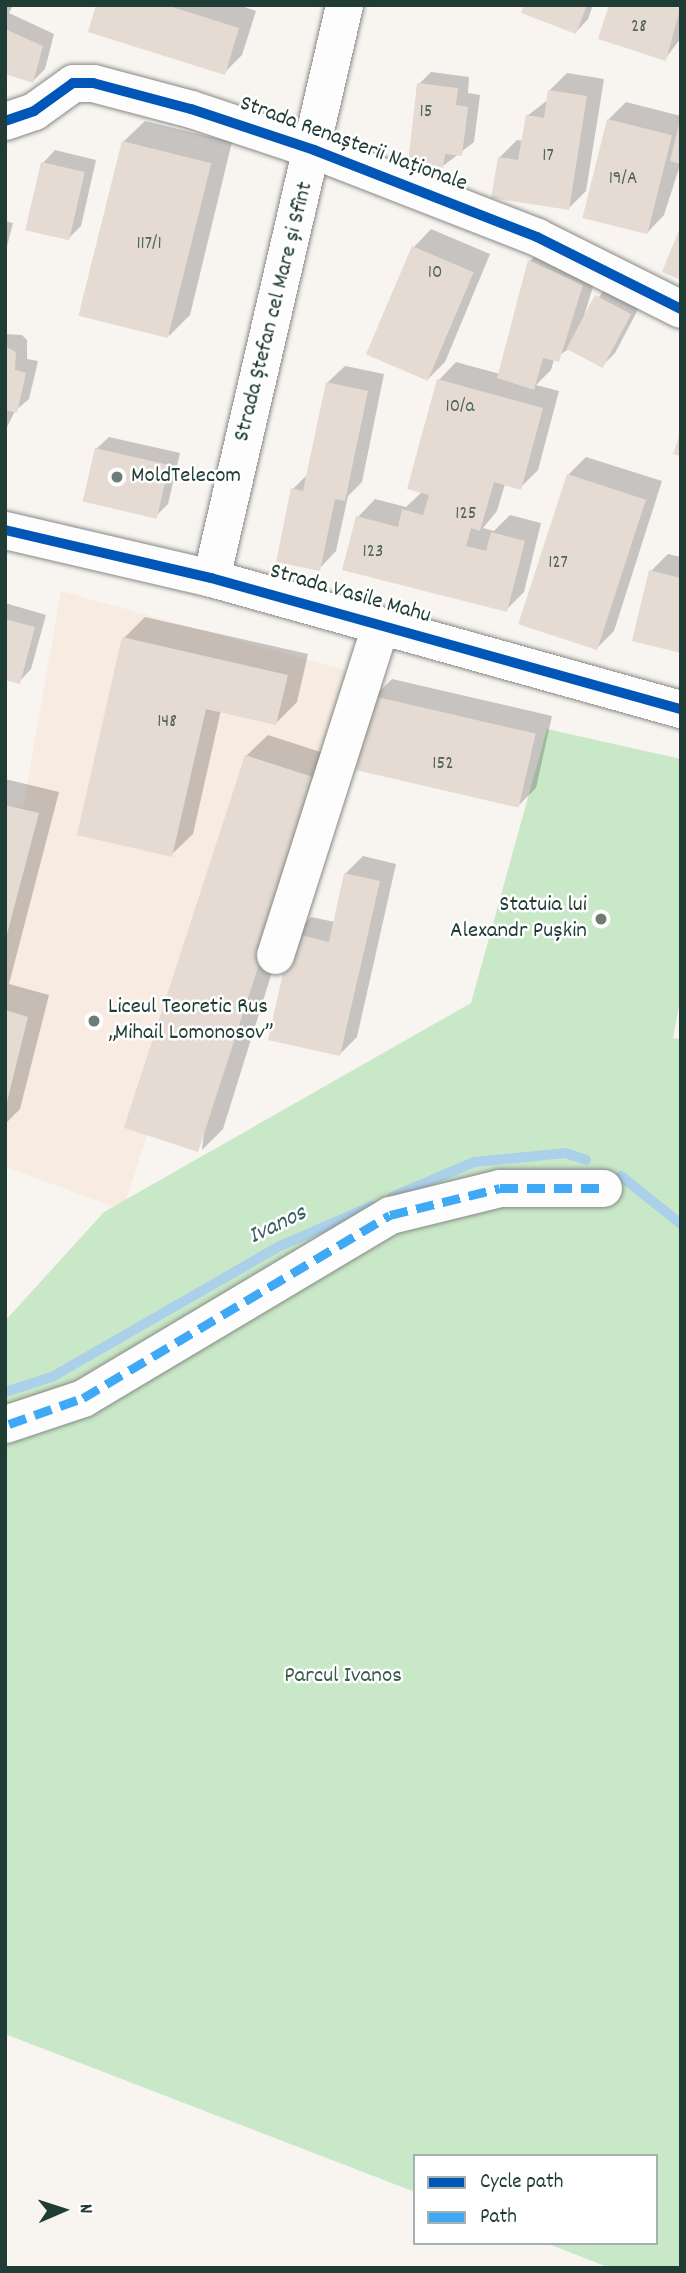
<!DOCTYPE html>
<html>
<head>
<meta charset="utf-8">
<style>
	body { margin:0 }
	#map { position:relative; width:686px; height:2273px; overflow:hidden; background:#f8f4f0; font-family:Dekko,sans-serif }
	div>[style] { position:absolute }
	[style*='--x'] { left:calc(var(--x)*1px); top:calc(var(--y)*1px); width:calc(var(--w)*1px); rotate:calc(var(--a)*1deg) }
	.built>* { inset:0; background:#f8ebe1 }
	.green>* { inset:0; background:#c9e8c7 }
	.shadow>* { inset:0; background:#0003 }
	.stream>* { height:10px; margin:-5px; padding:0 5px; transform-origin:5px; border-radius:5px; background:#aad0ea }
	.building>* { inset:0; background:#e5dbd2; transform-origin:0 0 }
	.roads { filter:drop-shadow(0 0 2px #868a86) drop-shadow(0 0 2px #868a86) }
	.minor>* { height:37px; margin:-18.5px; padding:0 18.5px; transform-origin:18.5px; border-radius:18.5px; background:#fefdfd }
	.quiet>* { height:9px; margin-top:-4.5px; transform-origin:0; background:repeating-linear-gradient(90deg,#3fa9f5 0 18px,transparent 0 27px) }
	.cycleway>* { height:10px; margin:-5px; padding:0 5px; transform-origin:5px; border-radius:5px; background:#0057b8 }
	.dots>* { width:19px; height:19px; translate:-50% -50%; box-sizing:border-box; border:4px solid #fff; border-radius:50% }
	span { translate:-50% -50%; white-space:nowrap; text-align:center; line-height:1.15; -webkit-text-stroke:5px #fff; paint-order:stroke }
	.number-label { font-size:19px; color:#50645c }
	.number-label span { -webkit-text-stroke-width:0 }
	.street-label { font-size:23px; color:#1f3d34 }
	.poi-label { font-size:23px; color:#1f3d34 }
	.left { translate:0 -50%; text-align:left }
	.right { translate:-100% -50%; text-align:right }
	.park-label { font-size:23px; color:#395d4b }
	.water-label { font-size:24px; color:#395e61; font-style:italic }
	.frame { position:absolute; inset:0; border:7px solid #1f3d34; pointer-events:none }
	.legend { position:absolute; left:413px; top:2154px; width:245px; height:91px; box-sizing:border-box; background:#fff; border:2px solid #a5b1ae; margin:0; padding:9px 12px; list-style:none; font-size:21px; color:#1f3d34 }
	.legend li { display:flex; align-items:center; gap:14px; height:35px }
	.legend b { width:35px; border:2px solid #a5b1ae }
	.north { position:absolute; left:28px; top:2175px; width:70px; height:70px; -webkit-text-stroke:5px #fff; paint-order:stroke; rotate:87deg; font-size:19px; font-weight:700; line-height:28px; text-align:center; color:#1f3d34 }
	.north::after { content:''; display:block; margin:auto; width:24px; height:32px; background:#1f3d34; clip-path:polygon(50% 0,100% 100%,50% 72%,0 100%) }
</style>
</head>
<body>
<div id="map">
	<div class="built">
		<i style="clip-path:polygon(61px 591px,348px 671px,323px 782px,231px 869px,123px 1210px,5px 1167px,5px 805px,23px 808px)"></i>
	</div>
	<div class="green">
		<i style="clip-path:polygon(547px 729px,681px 759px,681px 995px,673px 1038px,681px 1039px,681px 2268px,610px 2268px,546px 2243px,656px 2243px,656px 2156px,415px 2156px,415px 2192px,5px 2034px,5px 1321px,104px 1212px,471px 1003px)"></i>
	</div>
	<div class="shadow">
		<i style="clip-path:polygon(5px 5px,13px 5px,9px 13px,54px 34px,45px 69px,33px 81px,5px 72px)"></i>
		<i style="clip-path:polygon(98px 5px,239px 5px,256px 11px,242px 55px,224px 73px)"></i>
		<i style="clip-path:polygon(526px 5px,593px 5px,588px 19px,576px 32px)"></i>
		<i style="clip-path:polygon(681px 5px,681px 38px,665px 59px)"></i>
		<i style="clip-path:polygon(431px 72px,469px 77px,468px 93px,480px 95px,474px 142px,443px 166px,419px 84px)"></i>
		<i style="clip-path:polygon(567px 73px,604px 79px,586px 191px,568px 209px,499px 158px,517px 140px,523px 141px,527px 116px,549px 99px,550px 90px)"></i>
		<i style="clip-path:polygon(626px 102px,681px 116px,681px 162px,664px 215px,647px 233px,608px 120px)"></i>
		<i style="clip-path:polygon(145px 121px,232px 142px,190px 315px,169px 336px,123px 142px)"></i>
		<i style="clip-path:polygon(55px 150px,96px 160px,81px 226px,69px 238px,43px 163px)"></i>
		<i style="clip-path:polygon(5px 221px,13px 223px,5px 254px)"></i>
		<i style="clip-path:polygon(431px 229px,490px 254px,445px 362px,428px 379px,368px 354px,414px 247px)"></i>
		<i style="clip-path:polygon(547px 244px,599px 267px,584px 316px,609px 284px,642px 302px,615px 353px,603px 365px,570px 348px,554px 359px,551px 370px,536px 385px,559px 391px,538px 470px,520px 488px,505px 484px,497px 511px,483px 528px,494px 531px,510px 515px,541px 523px,524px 592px,506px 610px,358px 517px,375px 499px,406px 507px,423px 491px,439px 380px,456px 362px,500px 374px,530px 261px)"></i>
		<i style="clip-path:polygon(5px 334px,22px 335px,27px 340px,27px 359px,38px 361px,29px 399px,15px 411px,5px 431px)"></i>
		<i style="clip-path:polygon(345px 366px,384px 374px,362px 482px,348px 496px,336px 551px,319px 569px,293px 489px,308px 474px,327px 383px)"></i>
		<i style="clip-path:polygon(109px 437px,180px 453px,168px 504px,156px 516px,96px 449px)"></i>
		<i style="clip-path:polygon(586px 457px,662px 481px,614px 631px,597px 648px,522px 624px,569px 474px)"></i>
		<i style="clip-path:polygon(668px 554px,681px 557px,681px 652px,651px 571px)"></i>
		<i style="clip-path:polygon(5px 603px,46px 615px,31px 669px,19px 682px,5px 678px)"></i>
		<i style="clip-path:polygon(145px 617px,308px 654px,297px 702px,276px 723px,221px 710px,193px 834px,171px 855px,124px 638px)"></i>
		<i style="clip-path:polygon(392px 679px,552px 716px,536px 788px,519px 805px,374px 697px)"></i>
		<i style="clip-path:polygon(268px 735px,339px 758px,223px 1129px,202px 1150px,246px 756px)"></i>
		<i style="clip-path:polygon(5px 779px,59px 792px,9px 984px,49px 995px,20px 1109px,5px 1124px)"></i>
		<i style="clip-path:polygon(363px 856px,396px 864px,357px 1037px,340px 1054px,294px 934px,311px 917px,335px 922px,345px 874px)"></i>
	</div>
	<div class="stream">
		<i style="--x:621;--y:1176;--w:77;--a:38.7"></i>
		<i style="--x:392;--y:1197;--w:89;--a:-23.1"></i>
		<i style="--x:474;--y:1162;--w:91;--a:-5.6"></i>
		<i style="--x:565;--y:1153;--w:22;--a:18"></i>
		<i style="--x:5;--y:1392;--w:49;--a:-17.7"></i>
		<i style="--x:52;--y:1377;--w:263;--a:-29.9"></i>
		<i style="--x:280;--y:1246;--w:100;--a:-23.5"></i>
	</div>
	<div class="building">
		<i style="clip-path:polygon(96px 5px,166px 5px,239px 28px,225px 75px,88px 32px)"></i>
		<i style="clip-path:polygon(524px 5px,587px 5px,576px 34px,521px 13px)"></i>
		<i style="clip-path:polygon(609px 5px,681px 5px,666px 61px,598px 39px)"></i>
		<i style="clip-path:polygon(5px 29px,43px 46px,33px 83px,5px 74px)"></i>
		<i style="clip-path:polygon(417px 83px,458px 88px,456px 105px,468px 107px,462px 156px,445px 154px,443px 168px,408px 164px)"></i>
		<i style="clip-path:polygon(548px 90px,587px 96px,569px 210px,491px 198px,498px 157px,518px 160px,526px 115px,544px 118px)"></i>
		<i style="left:607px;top:119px;width:67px;height:102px;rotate:14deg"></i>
		<i style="clip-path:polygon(680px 120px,681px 120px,681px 164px,670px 161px)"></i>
		<i style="left:122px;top:141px;width:92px;height:180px;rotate:14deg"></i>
		<i style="left:41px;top:162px;width:45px;height:70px;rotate:13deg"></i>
		<i style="clip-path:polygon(681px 225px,681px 280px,662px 272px)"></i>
		<i style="left:412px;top:246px;width:67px;height:118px;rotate:23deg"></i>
		<i style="clip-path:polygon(528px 260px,583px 285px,559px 362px,543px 358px,534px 390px,497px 378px)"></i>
		<i style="left:595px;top:295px;width:41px;height:61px;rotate:28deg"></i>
		<i style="clip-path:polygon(5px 346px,16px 352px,15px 370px,26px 373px,17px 413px,5px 410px)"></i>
		<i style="clip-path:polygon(437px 379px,543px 408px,521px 490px,494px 482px,480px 531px,471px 528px,466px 546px,486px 551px,491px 532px,525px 541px,507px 612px,342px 570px,356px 516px,398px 527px,402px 509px,423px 515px,429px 495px,407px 489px)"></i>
		<i style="clip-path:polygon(326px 382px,368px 391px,345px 501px,335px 499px,320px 571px,276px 562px,291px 488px,303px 491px)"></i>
		<i style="clip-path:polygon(680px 434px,681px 434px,681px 456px,673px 454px)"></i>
		<i style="left:95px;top:448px;width:76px;height:55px;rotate:13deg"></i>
		<i style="left:567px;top:474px;width:83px;height:158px;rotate:18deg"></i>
		<i style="clip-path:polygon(649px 570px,681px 578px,681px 653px,632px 641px)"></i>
		<i style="clip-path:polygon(5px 619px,35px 627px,20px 684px,5px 680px)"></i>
		<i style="clip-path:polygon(122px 637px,288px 675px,276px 725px,206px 709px,172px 857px,77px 835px)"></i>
		<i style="left:373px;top:696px;width:167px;height:76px;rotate:13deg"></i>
		<i style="left:245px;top:755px;width:78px;height:392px;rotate:18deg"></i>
		<i style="clip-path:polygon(5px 805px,39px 813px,6px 938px,5px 938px)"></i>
		<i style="clip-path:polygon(344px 873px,380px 881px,340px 1056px,268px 1040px,292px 933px,329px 942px)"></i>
		<i style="clip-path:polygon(5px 1010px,28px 1017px,6px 1106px,5px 1106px)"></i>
	</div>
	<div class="roads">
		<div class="minor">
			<i style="--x:5;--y:121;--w:31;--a:-19"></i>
			<i style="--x:34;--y:111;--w:48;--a:-35.7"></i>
			<i style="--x:73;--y:83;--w:20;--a:0"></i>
			<i style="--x:93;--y:83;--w:101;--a:14.9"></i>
			<i style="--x:191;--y:109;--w:130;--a:18.4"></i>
			<i style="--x:314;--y:150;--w:239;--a:21.3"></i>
			<i style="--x:537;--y:237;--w:161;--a:26.6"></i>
			<i style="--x:5;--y:530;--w:212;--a:13.1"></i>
			<i style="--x:211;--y:578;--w:488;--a:15.6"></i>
			<i style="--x:211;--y:578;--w:588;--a:-76.93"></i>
			<i style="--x:275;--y:955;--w:346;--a:-72.3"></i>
			<i style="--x:5;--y:1424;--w:82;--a:-18.4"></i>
			<i style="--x:83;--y:1398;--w:357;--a:-30.8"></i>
			<i style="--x:390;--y:1215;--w:113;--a:-13.8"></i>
			<i style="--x:500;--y:1188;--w:103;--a:0"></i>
		</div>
	</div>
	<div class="quiet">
		<i style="--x:9;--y:1424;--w:78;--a:-19.4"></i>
		<i style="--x:83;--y:1398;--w:357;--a:-30.8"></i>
		<i style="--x:390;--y:1215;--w:113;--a:-13.8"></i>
		<i style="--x:500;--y:1188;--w:103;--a:0"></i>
	</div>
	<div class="cycleway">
		<i style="--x:5;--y:121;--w:31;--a:-19"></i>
		<i style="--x:34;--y:111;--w:48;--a:-35.7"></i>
		<i style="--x:73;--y:83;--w:20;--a:0"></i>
		<i style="--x:93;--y:83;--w:101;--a:14.9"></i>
		<i style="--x:191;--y:109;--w:130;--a:18.4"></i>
		<i style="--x:314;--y:150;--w:239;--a:21.3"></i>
		<i style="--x:537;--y:237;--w:161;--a:26.6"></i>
		<i style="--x:5;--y:530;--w:212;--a:13.1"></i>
		<i style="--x:211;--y:578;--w:488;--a:15.6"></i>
	</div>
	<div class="dots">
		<i style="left:117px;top:477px;background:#6b7d76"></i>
		<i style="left:601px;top:919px;background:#6b7d76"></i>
		<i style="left:94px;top:1021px;background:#6b7d76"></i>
	</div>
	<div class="number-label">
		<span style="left:639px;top:28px">28</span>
		<span style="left:426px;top:113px">15</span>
		<span style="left:548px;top:157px">17</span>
		<span style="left:623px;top:180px">19/A</span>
		<span style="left:149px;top:245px">117/1</span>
		<span style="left:435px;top:274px">10</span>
		<span style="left:460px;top:408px">10/a</span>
		<span style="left:466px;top:515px">125</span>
		<span style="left:373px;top:553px">123</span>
		<span style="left:558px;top:564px">127</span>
		<span style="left:167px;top:723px">148</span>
		<span style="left:443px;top:765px">152</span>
	</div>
	<div class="street-label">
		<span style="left:353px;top:145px;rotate:20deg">Strada Renașterii Naționale</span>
		<span style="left:275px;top:312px;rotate:-76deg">Strada Ștefan cel Mare și Sfînt</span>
		<span style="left:350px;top:595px;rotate:16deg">Strada Vasile Mahu</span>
	</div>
	<div class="poi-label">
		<span class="left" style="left:131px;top:477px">MoldTelecom</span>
		<span class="right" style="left:587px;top:919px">Statuia lui<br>Alexandr Pușkin</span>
		<span class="left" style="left:108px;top:1021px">Liceul Teoretic Rus<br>„Mihail Lomonosov”</span>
	</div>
	<div class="park-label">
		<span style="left:343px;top:1677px">Parcul Ivanos</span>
	</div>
	<div class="water-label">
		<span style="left:278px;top:1226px;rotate:-26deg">Ivanos</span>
	</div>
	<div class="frame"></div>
	<ul class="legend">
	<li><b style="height:9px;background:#0057b8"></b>Cycle path</li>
	<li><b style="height:9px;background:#3fa9f5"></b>Path</li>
	</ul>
	<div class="north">N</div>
</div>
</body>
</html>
